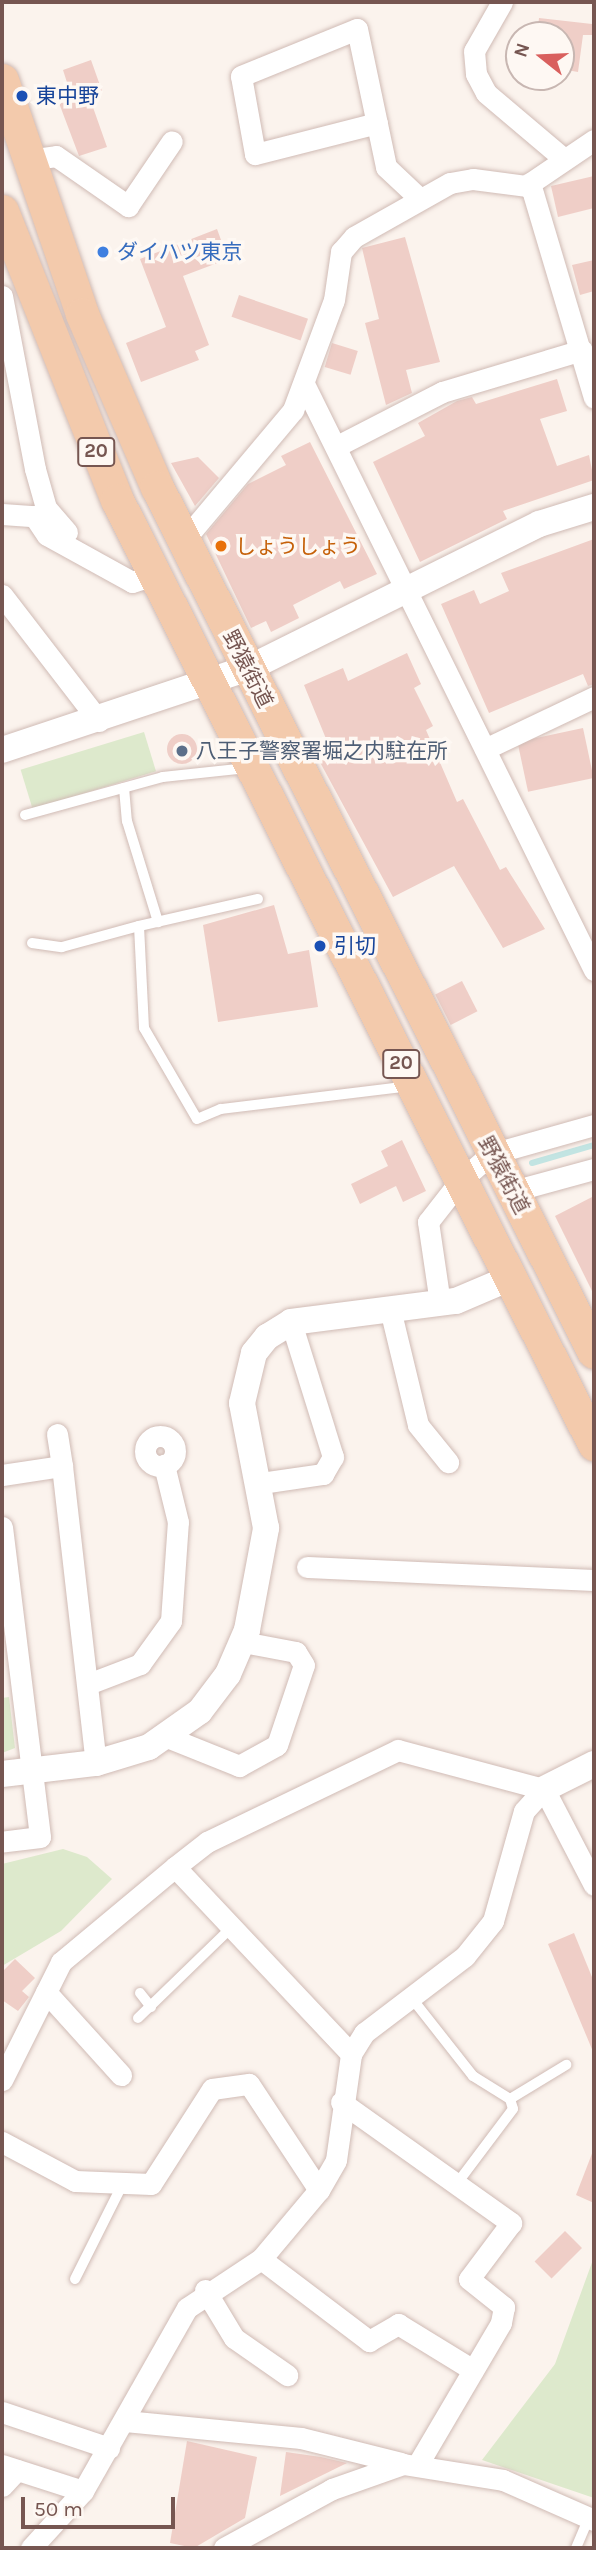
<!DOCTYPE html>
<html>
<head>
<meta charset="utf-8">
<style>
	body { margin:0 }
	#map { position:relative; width:596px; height:2550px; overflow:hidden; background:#fbf3ed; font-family:Karla,"Noto Sans JP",sans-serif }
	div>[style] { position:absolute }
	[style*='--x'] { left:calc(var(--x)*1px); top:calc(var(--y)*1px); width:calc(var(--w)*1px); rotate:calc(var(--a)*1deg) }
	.green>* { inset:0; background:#dde9cc; transform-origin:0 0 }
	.stream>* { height:6px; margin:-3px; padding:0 3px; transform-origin:3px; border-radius:3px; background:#c2e4e2 }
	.building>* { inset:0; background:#efcec7; transform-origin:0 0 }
	.round { border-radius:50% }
	.roads { filter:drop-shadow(0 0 2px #d0bbb5) drop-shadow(0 0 2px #d0bbb5) }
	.service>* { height:10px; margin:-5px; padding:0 5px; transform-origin:5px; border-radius:5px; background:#fff }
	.minor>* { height:21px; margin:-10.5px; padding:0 10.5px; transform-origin:10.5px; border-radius:10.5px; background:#fff }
	.minor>.ring { margin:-10.5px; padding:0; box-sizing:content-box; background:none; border:21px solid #fff; border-radius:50% }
	.tertiary>* { height:26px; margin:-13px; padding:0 13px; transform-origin:13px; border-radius:13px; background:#fff }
	.primary>* { height:33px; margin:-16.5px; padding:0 16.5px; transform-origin:16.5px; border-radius:16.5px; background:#f3caac }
	.dots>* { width:19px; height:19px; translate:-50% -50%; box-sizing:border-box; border:4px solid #fef8f3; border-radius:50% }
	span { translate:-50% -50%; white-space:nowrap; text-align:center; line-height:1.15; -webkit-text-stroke:7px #fef8f3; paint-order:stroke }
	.shield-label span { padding:2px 5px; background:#fef8f3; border:2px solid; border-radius:5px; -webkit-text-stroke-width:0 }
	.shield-label { font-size:19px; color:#765651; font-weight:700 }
	.transit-label { font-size:21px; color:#164399 }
	.left { translate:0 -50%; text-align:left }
	.shop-label { font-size:21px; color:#366cbe }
	.food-label { font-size:21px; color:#c56008 }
	.street-label { font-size:21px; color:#765651 }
	.service-label { font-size:21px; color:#4e5e75 }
	.frame { position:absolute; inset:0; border:4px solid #765651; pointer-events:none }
	.north { position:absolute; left:505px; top:21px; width:70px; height:70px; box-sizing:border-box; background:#fef8f3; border:2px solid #c8b7b2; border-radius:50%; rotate:288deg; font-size:19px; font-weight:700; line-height:28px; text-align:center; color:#765651 }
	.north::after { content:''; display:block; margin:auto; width:24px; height:32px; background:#d9605e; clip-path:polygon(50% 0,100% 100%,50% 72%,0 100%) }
	.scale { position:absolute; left:21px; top:2497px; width:154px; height:32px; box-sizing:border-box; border:4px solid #765651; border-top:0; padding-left:9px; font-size:21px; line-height:24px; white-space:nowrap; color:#765651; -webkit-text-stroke:5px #fef8f3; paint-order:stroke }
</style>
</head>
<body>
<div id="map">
	<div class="green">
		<i style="left:144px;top:732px;width:41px;height:129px;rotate:73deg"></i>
		<i style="clip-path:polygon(9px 1697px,15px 1748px,2px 1753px,2px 1698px)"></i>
		<i style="clip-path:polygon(63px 1849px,87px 1857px,112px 1879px,61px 1931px,2px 1966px,2px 1864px)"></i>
		<i style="clip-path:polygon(594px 2257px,594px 2498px,482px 2460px,555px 2364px)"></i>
	</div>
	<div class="stream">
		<i style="--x:532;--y:1163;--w:65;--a:-16.2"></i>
	</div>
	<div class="building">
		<i style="clip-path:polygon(539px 18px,592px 24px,592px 35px,583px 35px,578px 72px,561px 69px,561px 35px,537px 35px)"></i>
		<i style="clip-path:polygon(91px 60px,102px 91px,89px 96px,107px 147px,79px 156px,59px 103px,72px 98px,63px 70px)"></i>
		<i style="clip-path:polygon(594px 176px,594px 208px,558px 217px,551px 186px)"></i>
		<i style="clip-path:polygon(217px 229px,228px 259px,183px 276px,209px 345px,195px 351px,199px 360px,141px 382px,126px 343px,166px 327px,140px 259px)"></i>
		<i style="clip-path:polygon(405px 237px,440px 362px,406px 370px,412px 393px,386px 405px,365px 323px,379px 319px,362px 248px)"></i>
		<i style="clip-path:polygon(594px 260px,594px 291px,580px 295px,572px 265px)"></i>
		<i style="left:239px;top:295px;width:73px;height:23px;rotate:19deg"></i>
		<i style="left:332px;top:343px;width:27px;height:25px;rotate:17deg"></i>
		<i style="clip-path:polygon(557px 379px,567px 411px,540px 419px,557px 466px,589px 455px,594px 480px,503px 511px,507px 519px,420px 562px,373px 462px,425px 436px,418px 423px,457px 401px,472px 397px,476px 404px)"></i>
		<i style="clip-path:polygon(310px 442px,377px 574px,344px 589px,340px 581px,293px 605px,299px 618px,271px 632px,266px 621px,251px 628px,206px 534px,248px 484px,286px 465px,281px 456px)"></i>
		<i style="clip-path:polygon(198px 457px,219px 478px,195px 506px,171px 463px)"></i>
		<i style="clip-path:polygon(594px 539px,594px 684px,588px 686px,583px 674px,489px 713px,441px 604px,474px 590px,480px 604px,509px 591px,501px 573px)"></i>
		<i style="clip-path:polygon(407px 653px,421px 684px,414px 688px,433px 726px,426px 730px,457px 802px,463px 799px,500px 870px,506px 867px,545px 929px,503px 948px,454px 866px,393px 897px,315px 753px,329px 746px,304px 685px,343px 668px,348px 681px)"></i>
		<i style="left:583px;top:728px;width:51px;height:67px;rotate:78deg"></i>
		<i class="round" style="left:167px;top:734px;width:30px;height:30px"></i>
		<i style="clip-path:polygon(274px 905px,288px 954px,309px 950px,318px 1007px,218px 1022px,203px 925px)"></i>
		<i style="left:462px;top:981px;width:34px;height:30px;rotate:63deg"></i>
		<i style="clip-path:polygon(402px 1140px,426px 1191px,403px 1202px,396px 1186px,360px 1204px,351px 1184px,388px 1166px,381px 1151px)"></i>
		<i style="clip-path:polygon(594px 1196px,594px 1295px,555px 1216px)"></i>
		<i style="clip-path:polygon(574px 1933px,594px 1982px,594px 2054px,548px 1944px)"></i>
		<i style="clip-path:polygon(15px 1959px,35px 1978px,22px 1991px,29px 1997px,18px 2011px,2px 2000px,2px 1972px)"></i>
		<i style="clip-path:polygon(593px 2151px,594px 2151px,594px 2203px,576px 2195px)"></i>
		<i style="left:565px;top:2231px;width:24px;height:43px;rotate:45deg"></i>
		<i style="clip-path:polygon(187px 2441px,257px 2457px,245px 2518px,194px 2548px,170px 2543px)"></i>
		<i style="clip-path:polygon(286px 2452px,321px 2457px,347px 2463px,280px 2496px)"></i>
	</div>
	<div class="roads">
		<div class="service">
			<i style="--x:124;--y:788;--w:33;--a:85"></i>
			<i style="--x:127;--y:821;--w:106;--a:72.9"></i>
			<i style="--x:25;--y:815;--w:143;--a:-15.4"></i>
			<i style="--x:163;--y:777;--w:84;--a:-6.1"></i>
			<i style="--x:139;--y:926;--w:122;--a:-12.8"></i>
			<i style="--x:32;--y:943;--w:30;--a:8"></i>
			<i style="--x:62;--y:947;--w:80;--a:-15.3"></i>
			<i style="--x:139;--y:926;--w:102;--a:87.2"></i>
			<i style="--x:144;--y:1028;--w:105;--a:59.8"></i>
			<i style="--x:197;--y:1119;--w:26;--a:-23"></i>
			<i style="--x:221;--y:1109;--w:190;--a:-6.9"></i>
			<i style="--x:140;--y:1993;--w:18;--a:52"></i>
			<i style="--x:410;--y:1996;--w:102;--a:51.8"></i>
			<i style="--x:473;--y:2076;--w:44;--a:31.9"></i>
			<i style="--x:510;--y:2099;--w:10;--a:73"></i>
			<i style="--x:513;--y:2109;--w:91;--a:127"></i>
			<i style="--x:138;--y:2018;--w:129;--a:-44.1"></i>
			<i style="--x:510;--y:2099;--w:66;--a:-31.3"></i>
			<i style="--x:75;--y:2279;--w:103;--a:-63.4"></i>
			<i style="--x:576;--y:2548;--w:33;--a:-67"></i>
		</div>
		<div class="minor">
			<i style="--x:502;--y:2;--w:56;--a:119.7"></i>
			<i style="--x:474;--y:51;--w:23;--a:85"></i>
			<i style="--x:476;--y:74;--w:21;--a:62"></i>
			<i style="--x:486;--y:93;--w:101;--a:40.2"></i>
			<i style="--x:377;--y:123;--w:126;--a:165.7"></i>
			<i style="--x:255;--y:154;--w:79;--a:-100.2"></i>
			<i style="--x:241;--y:76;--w:125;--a:-22.1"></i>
			<i style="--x:357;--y:29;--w:141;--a:78.1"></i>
			<i style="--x:386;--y:167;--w:44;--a:43.2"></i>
			<i style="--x:28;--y:160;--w:28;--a:-8"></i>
			<i style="--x:56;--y:156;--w:88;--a:34.8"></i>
			<i style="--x:128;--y:206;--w:78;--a:-55.9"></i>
			<i style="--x:530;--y:183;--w:224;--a:73.4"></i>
			<i style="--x:2;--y:296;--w:176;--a:79.2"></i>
			<i style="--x:35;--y:469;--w:41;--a:74.2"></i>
			<i style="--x:46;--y:508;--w:32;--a:49"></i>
			<i style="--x:304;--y:384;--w:654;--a:63.67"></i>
			<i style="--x:337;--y:446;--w:118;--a:-27.2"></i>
			<i style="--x:442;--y:392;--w:146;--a:-16.7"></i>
			<i style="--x:2;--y:514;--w:32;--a:4"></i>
			<i style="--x:34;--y:516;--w:23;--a:56"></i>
			<i style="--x:47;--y:535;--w:97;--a:28.9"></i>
			<i style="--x:132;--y:582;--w:23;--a:-18"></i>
			<i style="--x:184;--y:540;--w:170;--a:-50"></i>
			<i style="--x:293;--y:410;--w:117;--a:-69.6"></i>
			<i style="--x:334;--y:300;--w:49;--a:-81.7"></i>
			<i style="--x:341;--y:252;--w:20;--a:-49"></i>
			<i style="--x:354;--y:237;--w:110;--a:-29.4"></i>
			<i style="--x:450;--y:183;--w:23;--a:-10"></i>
			<i style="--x:473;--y:179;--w:53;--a:7.5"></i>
			<i style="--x:526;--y:186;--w:82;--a:-34.1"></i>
			<i style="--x:2;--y:595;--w:159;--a:52.4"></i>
			<i style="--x:485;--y:749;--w:121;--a:-25.5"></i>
			<i style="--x:513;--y:1191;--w:84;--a:-15.2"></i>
			<i style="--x:440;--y:1303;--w:82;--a:-98.4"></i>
			<i style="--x:428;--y:1222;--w:52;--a:-52"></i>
			<i style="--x:460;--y:1181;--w:41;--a:-41.1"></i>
			<i style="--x:491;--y:1154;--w:107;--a:-15.7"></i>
			<i style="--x:390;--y:1309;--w:119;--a:76.4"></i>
			<i style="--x:418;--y:1425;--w:48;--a:51"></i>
			<i style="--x:57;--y:1434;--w:32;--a:81"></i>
			<i class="ring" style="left:145px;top:1436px;width:9px;height:9px"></i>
			<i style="--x:2;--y:1475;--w:61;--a:-8.5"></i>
			<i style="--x:62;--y:1466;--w:299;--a:83.5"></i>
			<i style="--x:261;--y:1483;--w:63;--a:-8.3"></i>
			<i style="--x:323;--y:1474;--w:20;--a:-60"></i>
			<i style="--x:333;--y:1457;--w:141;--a:-107.3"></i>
			<i style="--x:2;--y:1527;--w:312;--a:83"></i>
			<i style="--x:40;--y:1837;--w:38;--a:173"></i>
			<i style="--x:307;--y:1567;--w:287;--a:2.6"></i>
			<i style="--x:88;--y:1684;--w:56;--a:-21"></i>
			<i style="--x:140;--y:1664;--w:53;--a:-54.2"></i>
			<i style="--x:171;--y:1621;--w:99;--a:-86"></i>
			<i style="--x:178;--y:1522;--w:59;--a:-103.8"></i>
			<i style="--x:167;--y:1737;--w:78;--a:21.9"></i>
			<i style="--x:239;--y:1766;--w:43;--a:-28.9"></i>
			<i style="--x:277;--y:1745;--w:84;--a:-71.4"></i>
			<i style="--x:304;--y:1665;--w:15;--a:-122"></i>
			<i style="--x:296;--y:1652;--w:54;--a:-169.3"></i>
			<i style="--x:175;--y:1867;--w:41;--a:-38"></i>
			<i style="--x:207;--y:1842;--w:212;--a:-25.7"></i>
			<i style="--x:398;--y:1750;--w:151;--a:15"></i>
			<i style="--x:544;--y:1789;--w:108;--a:62.5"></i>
			<i style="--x:46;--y:1992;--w:112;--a:47.9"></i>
			<i style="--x:2;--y:2080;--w:132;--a:-63.4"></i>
			<i style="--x:61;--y:1962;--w:148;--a:-39.8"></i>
			<i style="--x:175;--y:1867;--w:257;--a:46.7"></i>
			<i style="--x:341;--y:2102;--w:209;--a:35.4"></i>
			<i style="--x:511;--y:2223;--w:70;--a:126.9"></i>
			<i style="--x:469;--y:2279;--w:45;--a:38.7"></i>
			<i style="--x:504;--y:2307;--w:16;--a:101"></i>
			<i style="--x:501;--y:2323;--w:164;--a:120.5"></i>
			<i style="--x:2;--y:2142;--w:83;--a:28.1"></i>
			<i style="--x:75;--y:2181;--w:76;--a:2.3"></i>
			<i style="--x:151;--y:2184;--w:113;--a:-57.3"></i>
			<i style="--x:212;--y:2089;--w:37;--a:-8"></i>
			<i style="--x:249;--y:2084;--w:127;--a:56.6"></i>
			<i style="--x:261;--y:2259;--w:136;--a:37.2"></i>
			<i style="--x:369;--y:2341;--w:34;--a:-30"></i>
			<i style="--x:398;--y:2324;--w:88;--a:31.5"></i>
			<i style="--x:205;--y:2290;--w:56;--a:58.9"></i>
			<i style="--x:234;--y:2338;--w:65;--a:34.9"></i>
			<i style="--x:2;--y:2412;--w:113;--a:18.6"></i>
			<i style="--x:125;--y:2421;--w:177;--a:5.5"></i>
			<i style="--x:301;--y:2438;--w:103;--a:14"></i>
			<i style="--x:2;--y:2465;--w:85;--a:17.8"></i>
			<i style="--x:2;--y:2486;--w:22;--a:-47"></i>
			<i style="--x:31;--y:2548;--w:77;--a:-47.6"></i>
			<i style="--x:83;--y:2491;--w:210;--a:-60.4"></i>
			<i style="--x:187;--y:2308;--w:89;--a:-33.5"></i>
			<i style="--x:261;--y:2259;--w:90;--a:-50"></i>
			<i style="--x:319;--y:2190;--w:34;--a:-60"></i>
			<i style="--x:336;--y:2160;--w:107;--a:-81.9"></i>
			<i style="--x:351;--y:2054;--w:25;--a:-58"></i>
			<i style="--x:364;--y:2033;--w:127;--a:-37.3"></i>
			<i style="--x:465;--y:1956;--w:45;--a:-51.3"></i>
			<i style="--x:493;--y:1921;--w:114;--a:-74.3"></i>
			<i style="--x:524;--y:1811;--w:30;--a:-48"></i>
			<i style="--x:224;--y:2548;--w:123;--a:-28.6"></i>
			<i style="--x:332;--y:2489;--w:75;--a:-19.4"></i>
			<i style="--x:403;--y:2464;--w:101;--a:9.1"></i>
			<i style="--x:503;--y:2480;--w:99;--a:23.7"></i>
		</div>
		<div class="tertiary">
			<i style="--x:2;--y:750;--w:260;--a:-18.4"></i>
			<i style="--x:249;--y:668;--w:324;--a:-26.4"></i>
			<i style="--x:539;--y:524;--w:58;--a:-17.2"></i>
			<i style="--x:2;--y:1774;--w:95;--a:-6.7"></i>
			<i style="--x:96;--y:1763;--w:55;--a:-16.8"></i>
			<i style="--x:149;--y:1747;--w:62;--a:-35.2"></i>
			<i style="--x:200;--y:1711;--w:46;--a:-52.9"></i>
			<i style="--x:228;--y:1674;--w:48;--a:-66.6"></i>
			<i style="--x:247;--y:1630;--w:104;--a:-79.4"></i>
			<i style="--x:266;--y:1528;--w:127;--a:-100.9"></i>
			<i style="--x:242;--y:1403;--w:51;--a:-76.5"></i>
			<i style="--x:254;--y:1353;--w:21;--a:-51"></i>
			<i style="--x:267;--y:1337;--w:28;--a:-32"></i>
			<i style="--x:291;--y:1322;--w:166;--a:-7.3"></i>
			<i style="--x:456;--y:1301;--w:59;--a:-23.1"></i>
			<i style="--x:544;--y:1789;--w:56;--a:-26.6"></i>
		</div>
		<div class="primary">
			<i style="--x:2;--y:80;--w:247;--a:71.1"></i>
			<i style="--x:82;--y:314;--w:189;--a:66.6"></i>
			<i style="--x:157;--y:487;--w:969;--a:63.2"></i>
			<i style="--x:2;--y:211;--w:311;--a:68.3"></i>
			<i style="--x:117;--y:500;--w:1058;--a:63.19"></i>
		</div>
	</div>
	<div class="dots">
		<i style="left:22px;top:96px;background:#1a4fb4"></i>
		<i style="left:103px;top:252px;background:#3f7fe0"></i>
		<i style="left:221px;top:546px;background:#e8710a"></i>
		<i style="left:182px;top:751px;background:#5c6f8a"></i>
		<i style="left:320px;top:946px;background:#1a4fb4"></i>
	</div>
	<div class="shield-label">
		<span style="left:96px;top:452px">20</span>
		<span style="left:401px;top:1064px">20</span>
	</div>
	<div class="transit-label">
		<span class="left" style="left:36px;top:96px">東中野</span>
		<span class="left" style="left:334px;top:946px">引切</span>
	</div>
	<div class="shop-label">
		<span class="left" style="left:117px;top:252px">ダイハツ東京</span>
	</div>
	<div class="food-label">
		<span class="left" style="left:235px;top:546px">しょうしょう</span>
	</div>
	<div class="street-label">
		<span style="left:248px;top:669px;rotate:63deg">野猿街道</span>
		<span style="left:504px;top:1175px;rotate:62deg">野猿街道</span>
	</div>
	<div class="service-label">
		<span class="left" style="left:196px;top:751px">八王子警察署堀之内駐在所</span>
	</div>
	<div class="frame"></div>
	<div class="north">N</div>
	<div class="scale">50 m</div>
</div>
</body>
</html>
